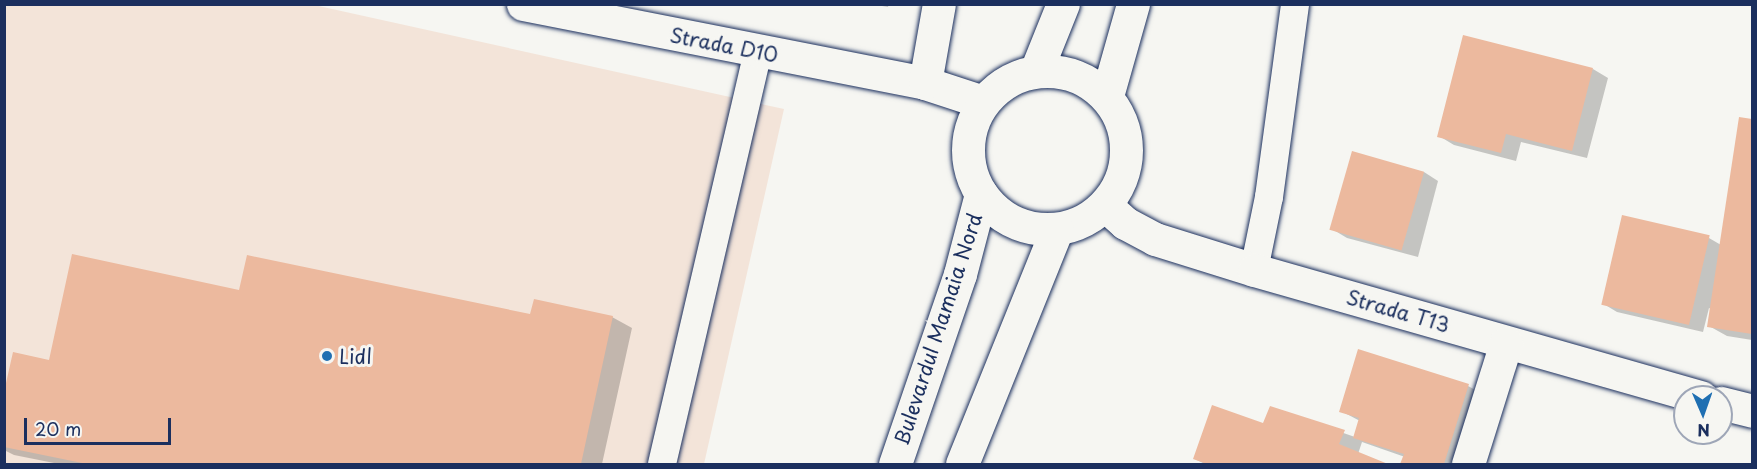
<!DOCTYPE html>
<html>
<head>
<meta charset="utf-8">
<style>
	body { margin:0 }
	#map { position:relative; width:1757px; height:469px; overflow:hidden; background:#f6f6f2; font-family:"Playpen Sans",sans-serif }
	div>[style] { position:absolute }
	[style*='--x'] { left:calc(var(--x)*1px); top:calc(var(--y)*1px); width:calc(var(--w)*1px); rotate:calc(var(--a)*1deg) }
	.built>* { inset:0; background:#f3e4d9 }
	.shadow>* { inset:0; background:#0003 }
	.building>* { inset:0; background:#ecb99e; transform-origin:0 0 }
	.roads { filter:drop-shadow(0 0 2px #1b2f5e) drop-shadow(0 0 2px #1b2f5e) }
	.lane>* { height:28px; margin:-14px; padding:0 14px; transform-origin:14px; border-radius:14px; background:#f6f6f2 }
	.street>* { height:33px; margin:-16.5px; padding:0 16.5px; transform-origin:16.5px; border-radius:16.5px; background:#f6f6f2 }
	.secondary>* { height:33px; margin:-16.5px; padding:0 16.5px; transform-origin:16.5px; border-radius:16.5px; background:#f6f6f2 }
	.secondary>.ring { margin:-16.5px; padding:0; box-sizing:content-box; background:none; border:33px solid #f6f6f2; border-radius:50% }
	.dots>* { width:16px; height:16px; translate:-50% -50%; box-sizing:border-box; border:3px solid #f6f6f2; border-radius:50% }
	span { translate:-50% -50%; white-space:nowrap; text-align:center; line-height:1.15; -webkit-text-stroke:6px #f6f6f2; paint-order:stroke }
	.street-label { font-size:20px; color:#1b2f5e }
	.poi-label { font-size:20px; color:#1b2f5e }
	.left { translate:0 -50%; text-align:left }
	.frame { position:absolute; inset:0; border:6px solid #1b2f5e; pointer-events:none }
	.north { position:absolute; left:1673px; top:385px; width:60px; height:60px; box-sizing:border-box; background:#f6f6f2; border:2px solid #9ea6b7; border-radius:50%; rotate:178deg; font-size:16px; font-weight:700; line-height:24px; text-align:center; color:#1b2f5e }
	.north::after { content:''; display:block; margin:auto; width:21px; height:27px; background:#1f6fb2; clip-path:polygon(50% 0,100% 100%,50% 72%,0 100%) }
	.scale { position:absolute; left:24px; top:418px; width:147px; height:27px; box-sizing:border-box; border:3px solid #1b2f5e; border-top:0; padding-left:8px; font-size:18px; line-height:21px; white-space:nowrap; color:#1b2f5e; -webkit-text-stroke:4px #f6f6f2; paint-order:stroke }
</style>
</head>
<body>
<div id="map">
	<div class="built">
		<i style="clip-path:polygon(4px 5px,314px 5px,784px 109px,704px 464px,5px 464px)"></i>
	</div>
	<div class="shadow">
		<i style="clip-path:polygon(870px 4px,889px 4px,888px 7px)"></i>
		<i style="clip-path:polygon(1593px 69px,1608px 78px,1587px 158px,1521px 142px,1516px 161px,1454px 145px,1439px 136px)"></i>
		<i style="clip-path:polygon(1740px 119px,1752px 121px,1752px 340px,1727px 336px,1709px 326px,1711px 309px,1709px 308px,1703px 332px,1617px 312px,1602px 303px,1709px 238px,1721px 245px)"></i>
		<i style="clip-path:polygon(1424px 172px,1438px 181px,1418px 257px,1347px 238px,1332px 229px)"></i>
		<i style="clip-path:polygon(240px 292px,532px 316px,612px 317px,632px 328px,602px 464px,59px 464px,14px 455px,4px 450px,4px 399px,51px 362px)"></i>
		<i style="clip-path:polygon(1468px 386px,1483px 394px,1461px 464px,1402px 464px,1405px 457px,1362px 442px,1358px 454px,1384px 464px,1205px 464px,1195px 459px,1264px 424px,1271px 408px,1355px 437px,1360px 421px,1341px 411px)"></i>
	</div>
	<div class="building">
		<i style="clip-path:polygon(1463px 35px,1593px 68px,1572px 151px,1506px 134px,1501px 153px,1437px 137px)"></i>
		<i style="clip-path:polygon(1739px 117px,1752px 119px,1752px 334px,1707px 327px)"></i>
		<i style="left:1352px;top:151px;width:75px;height:82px;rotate:16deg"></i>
		<i style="left:1622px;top:215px;width:90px;height:92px;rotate:13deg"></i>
		<i style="clip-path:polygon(72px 254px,239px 290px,247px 255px,530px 314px,534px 299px,613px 316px,581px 464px,87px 464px,4px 447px,4px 392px,13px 352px,49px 360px)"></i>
		<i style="clip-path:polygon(1358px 349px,1469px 384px,1444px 464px,1400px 464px,1404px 454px,1353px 438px,1359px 418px,1339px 412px)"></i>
		<i style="clip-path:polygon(1212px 405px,1263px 423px,1270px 406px,1345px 430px,1339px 444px,1388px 464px,1207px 464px,1193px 459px)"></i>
	</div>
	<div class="roads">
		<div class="lane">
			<i style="--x:1254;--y:270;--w:75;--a:-78.4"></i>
			<i style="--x:1269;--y:197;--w:195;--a:-82.3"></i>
			<i style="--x:662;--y:464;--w:423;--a:-76.9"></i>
		</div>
		<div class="street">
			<i style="--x:523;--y:4;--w:410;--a:11.1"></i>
			<i style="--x:925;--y:83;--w:61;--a:18.1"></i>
			<i style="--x:925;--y:83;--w:80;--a:-80"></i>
			<i style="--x:1105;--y:205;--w:27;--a:42"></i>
			<i style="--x:1125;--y:223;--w:34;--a:28"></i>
			<i style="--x:1155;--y:239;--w:104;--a:17.4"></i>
			<i style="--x:1254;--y:270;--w:465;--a:15.9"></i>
			<i style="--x:1721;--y:403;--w:32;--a:14"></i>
			<i style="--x:1468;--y:464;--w:127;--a:-72.6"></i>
		</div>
		<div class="secondary">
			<i class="ring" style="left:968px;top:71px;width:125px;height:125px"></i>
			<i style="--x:1036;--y:71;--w:72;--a:-68.1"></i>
			<i style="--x:1107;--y:96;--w:96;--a:-74.2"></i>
			<i style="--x:895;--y:464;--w:201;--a:-71.1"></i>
			<i style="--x:960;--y:274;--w:83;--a:-75.3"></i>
			<i style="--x:962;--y:464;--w:253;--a:-68"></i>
		</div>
	</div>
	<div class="dots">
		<i style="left:327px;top:356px;background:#1f6fb2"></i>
	</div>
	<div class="street-label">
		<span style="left:724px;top:45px;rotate:11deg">Strada D10</span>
		<span style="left:1398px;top:311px;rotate:16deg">Strada T13</span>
		<span style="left:938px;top:329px;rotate:-72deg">Bulevardul Mamaia Nord</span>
	</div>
	<div class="poi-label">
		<span class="left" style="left:339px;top:356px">Lidl</span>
	</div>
	<div class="frame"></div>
	<div class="north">N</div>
	<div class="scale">20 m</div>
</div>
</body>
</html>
